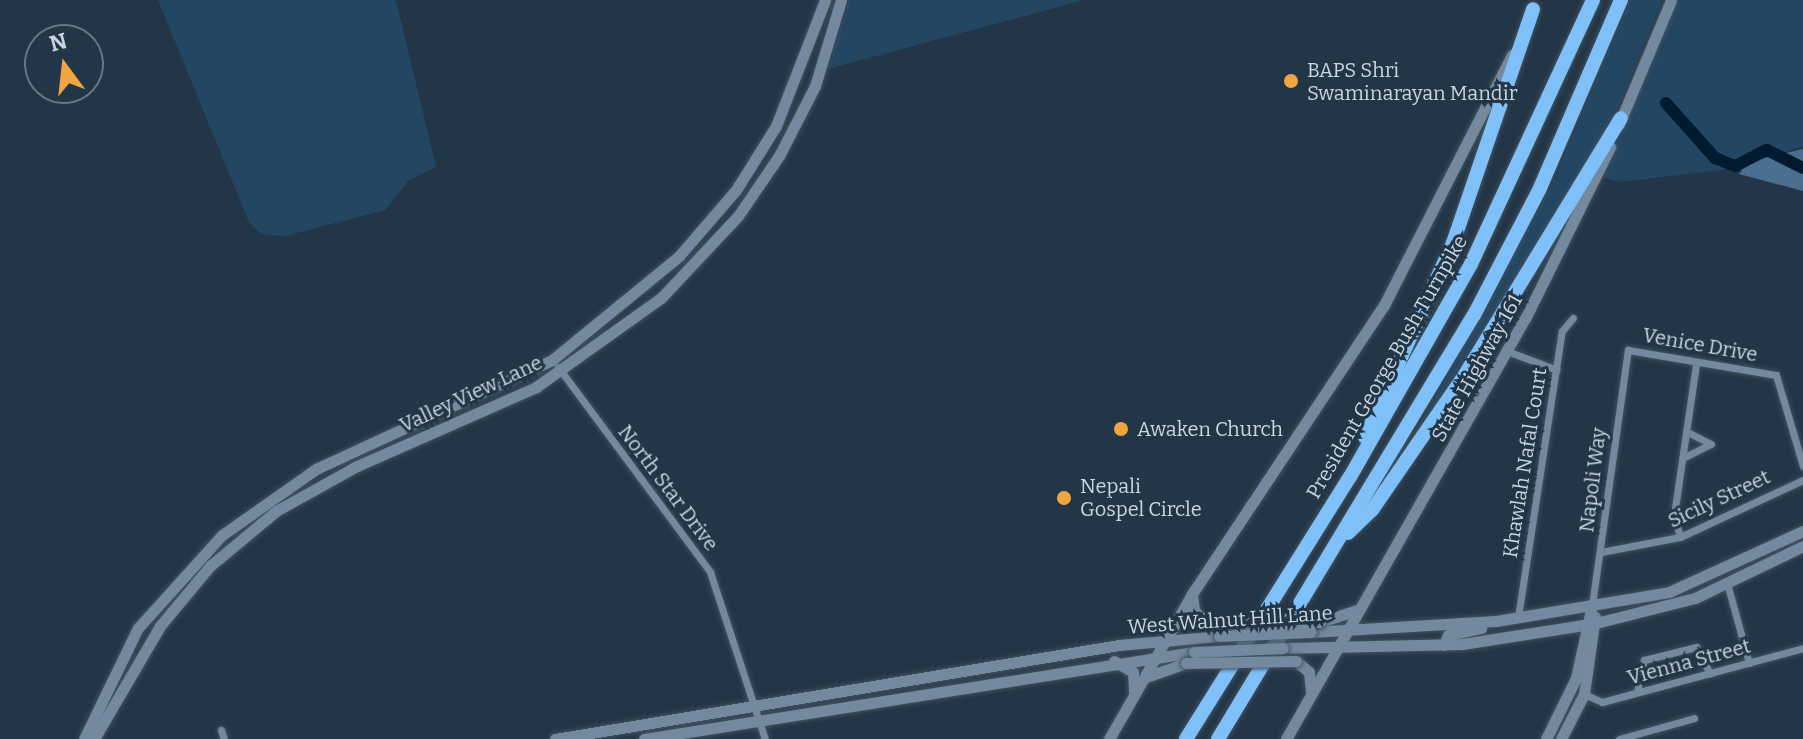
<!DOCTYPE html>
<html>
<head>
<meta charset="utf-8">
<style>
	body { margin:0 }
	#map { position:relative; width:1803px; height:739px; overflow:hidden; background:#233647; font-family:Bitter,serif }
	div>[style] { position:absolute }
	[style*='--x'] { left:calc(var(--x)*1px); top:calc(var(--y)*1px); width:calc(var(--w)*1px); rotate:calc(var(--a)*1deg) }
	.green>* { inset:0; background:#234663 }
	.forest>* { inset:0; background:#496e90 }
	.river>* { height:12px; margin:-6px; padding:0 6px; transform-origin:6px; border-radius:6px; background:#001a30 }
	.roads { filter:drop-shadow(0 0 2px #40515f) drop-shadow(0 0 2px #40515f) }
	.street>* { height:7px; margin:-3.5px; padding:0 3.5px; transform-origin:3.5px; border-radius:3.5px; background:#74899d }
	.secondary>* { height:11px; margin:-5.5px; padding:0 5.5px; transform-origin:5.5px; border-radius:5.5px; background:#74899d }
	.highway>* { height:14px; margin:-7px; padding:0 7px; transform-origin:7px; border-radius:7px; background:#80c0f9 }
	.bridges { filter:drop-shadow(0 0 2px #40515f) drop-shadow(0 0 2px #40515f) }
	.secondary-bridge>* { height:11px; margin:-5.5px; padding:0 5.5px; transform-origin:5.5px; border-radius:5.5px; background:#74899d }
	.dots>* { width:22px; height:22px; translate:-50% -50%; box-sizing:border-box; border:4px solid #233647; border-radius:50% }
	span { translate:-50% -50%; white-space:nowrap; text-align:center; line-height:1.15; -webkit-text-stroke:6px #233647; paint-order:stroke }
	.poi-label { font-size:20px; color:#cad5e0 }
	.left { translate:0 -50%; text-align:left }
	.street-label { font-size:20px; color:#cad5e0 }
	.north { position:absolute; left:24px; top:24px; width:80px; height:80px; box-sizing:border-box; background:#233647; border:2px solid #667684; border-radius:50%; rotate:345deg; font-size:22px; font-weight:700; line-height:32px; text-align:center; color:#cad5e0 }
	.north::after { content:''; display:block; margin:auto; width:28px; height:36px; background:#f1a540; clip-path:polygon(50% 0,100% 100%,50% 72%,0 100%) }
</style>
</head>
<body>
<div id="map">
	<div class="green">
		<i style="clip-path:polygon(158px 0,396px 0,436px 167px,409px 180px,385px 210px,285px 236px,261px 234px,249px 222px)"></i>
		<i style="clip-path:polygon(849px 0,1084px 0,828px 69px)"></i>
		<i style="clip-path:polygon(1630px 0,1662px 0,1615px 114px,1500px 310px,1402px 458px,1555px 179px)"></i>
		<i style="clip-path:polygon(1678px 0,1803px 0,1803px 146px,1737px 168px,1621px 182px,1602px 177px)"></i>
	</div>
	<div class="forest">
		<i style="clip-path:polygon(1803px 149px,1803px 191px,1739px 174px,1748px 162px)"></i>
	</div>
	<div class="river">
		<i style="--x:1666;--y:103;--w:74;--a:48.3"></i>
		<i style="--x:1715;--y:158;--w:22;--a:22"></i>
		<i style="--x:1735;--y:166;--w:36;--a:-27"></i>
		<i style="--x:1767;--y:150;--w:40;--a:26.6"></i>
	</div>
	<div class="roads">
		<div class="street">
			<i style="--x:1507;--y:351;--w:53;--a:20.8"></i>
			<i style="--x:558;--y:367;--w:255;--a:53.4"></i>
			<i style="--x:710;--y:572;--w:176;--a:71.8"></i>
			<i style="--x:1683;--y:458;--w:31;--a:-27"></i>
			<i style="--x:1711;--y:444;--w:28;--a:-153"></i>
			<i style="--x:1680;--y:537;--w:23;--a:-105"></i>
			<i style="--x:1674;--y:515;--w:153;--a:-81.7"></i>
			<i style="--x:1601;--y:552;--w:80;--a:-10.8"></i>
			<i style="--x:1680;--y:537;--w:136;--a:-24.9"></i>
			<i style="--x:1727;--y:583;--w:83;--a:74.6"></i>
			<i style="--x:1592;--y:605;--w:258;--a:-82"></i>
			<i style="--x:1628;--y:350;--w:150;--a:9.6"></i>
			<i style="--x:1776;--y:375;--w:95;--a:73.5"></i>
			<i style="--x:1518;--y:617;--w:289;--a:-81.3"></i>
			<i style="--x:1562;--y:331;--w:17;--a:-50"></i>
			<i style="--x:1637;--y:692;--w:33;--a:-78"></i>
			<i style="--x:1644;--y:660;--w:54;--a:-14"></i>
			<i style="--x:1696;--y:647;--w:30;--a:62"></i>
			<i style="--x:1584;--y:694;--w:20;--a:24"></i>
			<i style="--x:1602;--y:702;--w:208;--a:-15"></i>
			<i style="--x:221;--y:730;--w:9;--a:72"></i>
			<i style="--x:1619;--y:739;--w:78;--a:-15.6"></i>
		</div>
		<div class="secondary">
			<i style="--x:1619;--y:124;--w:134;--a:-67.2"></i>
			<i style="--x:1192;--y:594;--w:17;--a:83"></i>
			<i style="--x:1194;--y:611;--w:20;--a:41"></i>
			<i style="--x:1320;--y:622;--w:39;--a:-18"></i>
			<i style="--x:1311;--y:632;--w:185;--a:-3.4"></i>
			<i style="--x:1496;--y:621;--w:175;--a:-9.5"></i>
			<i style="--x:1669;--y:592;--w:147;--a:-24.5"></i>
			<i style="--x:1444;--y:645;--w:11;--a:-68"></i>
			<i style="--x:1448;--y:635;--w:34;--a:-12"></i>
			<i style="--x:1283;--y:648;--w:179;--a:-1.3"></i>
			<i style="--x:1462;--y:644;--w:136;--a:-8.9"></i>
			<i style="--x:1596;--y:623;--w:102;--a:-14.2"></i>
			<i style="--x:1695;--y:598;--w:120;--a:-25.7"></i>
			<i style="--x:1114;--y:661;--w:22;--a:30"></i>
			<i style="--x:1133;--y:672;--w:20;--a:87"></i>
			<i style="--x:1296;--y:661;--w:17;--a:40"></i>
			<i style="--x:1309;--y:672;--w:19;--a:84"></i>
			<i style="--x:1146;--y:677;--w:42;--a:-19.3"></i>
			<i style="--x:84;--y:739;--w:123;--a:-64.1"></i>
			<i style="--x:138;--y:628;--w:125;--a:-47.9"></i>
			<i style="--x:222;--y:535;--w:115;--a:-35.1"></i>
			<i style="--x:316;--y:469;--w:260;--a:-24.8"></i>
			<i style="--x:552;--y:360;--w:164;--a:-39.3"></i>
			<i style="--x:679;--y:256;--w:87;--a:-49.2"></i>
			<i style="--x:736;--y:190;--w:75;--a:-58"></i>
			<i style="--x:776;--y:126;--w:135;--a:-68.7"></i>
			<i style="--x:94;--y:739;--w:131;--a:-59.7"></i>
			<i style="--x:160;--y:626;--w:78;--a:-50.2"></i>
			<i style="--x:210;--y:566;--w:86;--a:-39.8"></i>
			<i style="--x:276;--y:511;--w:93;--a:-29.1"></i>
			<i style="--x:357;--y:466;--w:196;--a:-23.8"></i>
			<i style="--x:536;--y:387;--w:153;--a:-35.5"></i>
			<i style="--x:661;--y:298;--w:112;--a:-46.8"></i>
			<i style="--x:738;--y:216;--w:73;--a:-55.7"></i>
			<i style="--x:779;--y:156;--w:79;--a:-62.8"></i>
			<i style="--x:815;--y:86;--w:90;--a:-73.2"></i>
			<i style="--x:555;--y:739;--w:572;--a:-9.46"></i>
			<i style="--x:1119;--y:645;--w:100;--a:-5.1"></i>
			<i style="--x:644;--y:739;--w:557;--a:-8.99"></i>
			<i style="--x:1109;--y:739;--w:167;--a:-60.2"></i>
			<i style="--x:1192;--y:594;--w:347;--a:-56.4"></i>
			<i style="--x:1384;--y:305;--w:281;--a:-62.9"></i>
			<i style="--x:1286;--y:739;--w:485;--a:-60.4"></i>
			<i style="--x:1526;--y:317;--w:190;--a:-63.7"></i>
			<i style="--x:1546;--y:739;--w:68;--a:-63.8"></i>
			<i style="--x:1576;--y:678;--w:75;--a:-77.6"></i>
			<i style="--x:1561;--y:739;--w:51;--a:-62.9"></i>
			<i style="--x:1584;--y:694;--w:78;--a:-81.9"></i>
		</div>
		<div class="highway">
			<i style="--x:1365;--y:437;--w:213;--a:-65.6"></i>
			<i style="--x:1453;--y:243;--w:247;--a:-71.1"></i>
			<i style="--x:1348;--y:533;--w:33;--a:-44"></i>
			<i style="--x:1372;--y:510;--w:166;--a:-55.5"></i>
			<i style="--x:1466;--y:373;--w:298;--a:-58.7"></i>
			<i style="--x:1186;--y:739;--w:309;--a:-58"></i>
			<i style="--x:1350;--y:477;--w:245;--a:-60.4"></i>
			<i style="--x:1471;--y:264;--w:291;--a:-65.2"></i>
			<i style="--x:1218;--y:739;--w:495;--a:-58.9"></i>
			<i style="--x:1474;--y:315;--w:143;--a:-62.5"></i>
			<i style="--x:1540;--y:188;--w:205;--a:-66.7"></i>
		</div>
	</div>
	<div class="bridges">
		<div class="secondary-bridge">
			<i style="--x:1209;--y:624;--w:111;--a:-1"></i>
			<i style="--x:1219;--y:636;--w:92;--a:-2.5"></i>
			<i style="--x:1194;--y:652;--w:89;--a:-2.6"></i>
			<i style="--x:1186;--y:663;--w:110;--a:-1"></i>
		</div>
	</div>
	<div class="dots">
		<i style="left:1291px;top:81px;background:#f1a540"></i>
		<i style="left:1121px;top:429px;background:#f1a540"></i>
		<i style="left:1064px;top:498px;background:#f1a540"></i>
	</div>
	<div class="poi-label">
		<span class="left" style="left:1307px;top:82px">BAPS Shri<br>Swaminarayan Mandir</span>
		<span class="left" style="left:1137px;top:429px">Awaken Church</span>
		<span class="left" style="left:1080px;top:498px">Nepali<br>Gospel Circle</span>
	</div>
	<div class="street-label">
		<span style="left:1700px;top:345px;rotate:10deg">Venice Drive</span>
		<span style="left:1387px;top:367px;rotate:-60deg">President George Bush Turnpike</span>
		<span style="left:1477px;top:368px;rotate:-61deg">State Highway 161</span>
		<span style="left:471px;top:394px;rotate:-25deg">Valley View Lane</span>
		<span style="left:1525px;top:463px;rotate:-81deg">Khawlah Nafal Court</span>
		<span style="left:1593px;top:480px;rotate:-83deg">Napoli Way</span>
		<span style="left:668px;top:488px;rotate:53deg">North Star Drive</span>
		<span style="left:1719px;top:499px;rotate:-25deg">Sicily Street</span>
		<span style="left:1230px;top:620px;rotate:-4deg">West Walnut Hill Lane</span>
		<span style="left:1689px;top:662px;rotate:-15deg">Vienna Street</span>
	</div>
	<div class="north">N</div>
</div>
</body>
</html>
